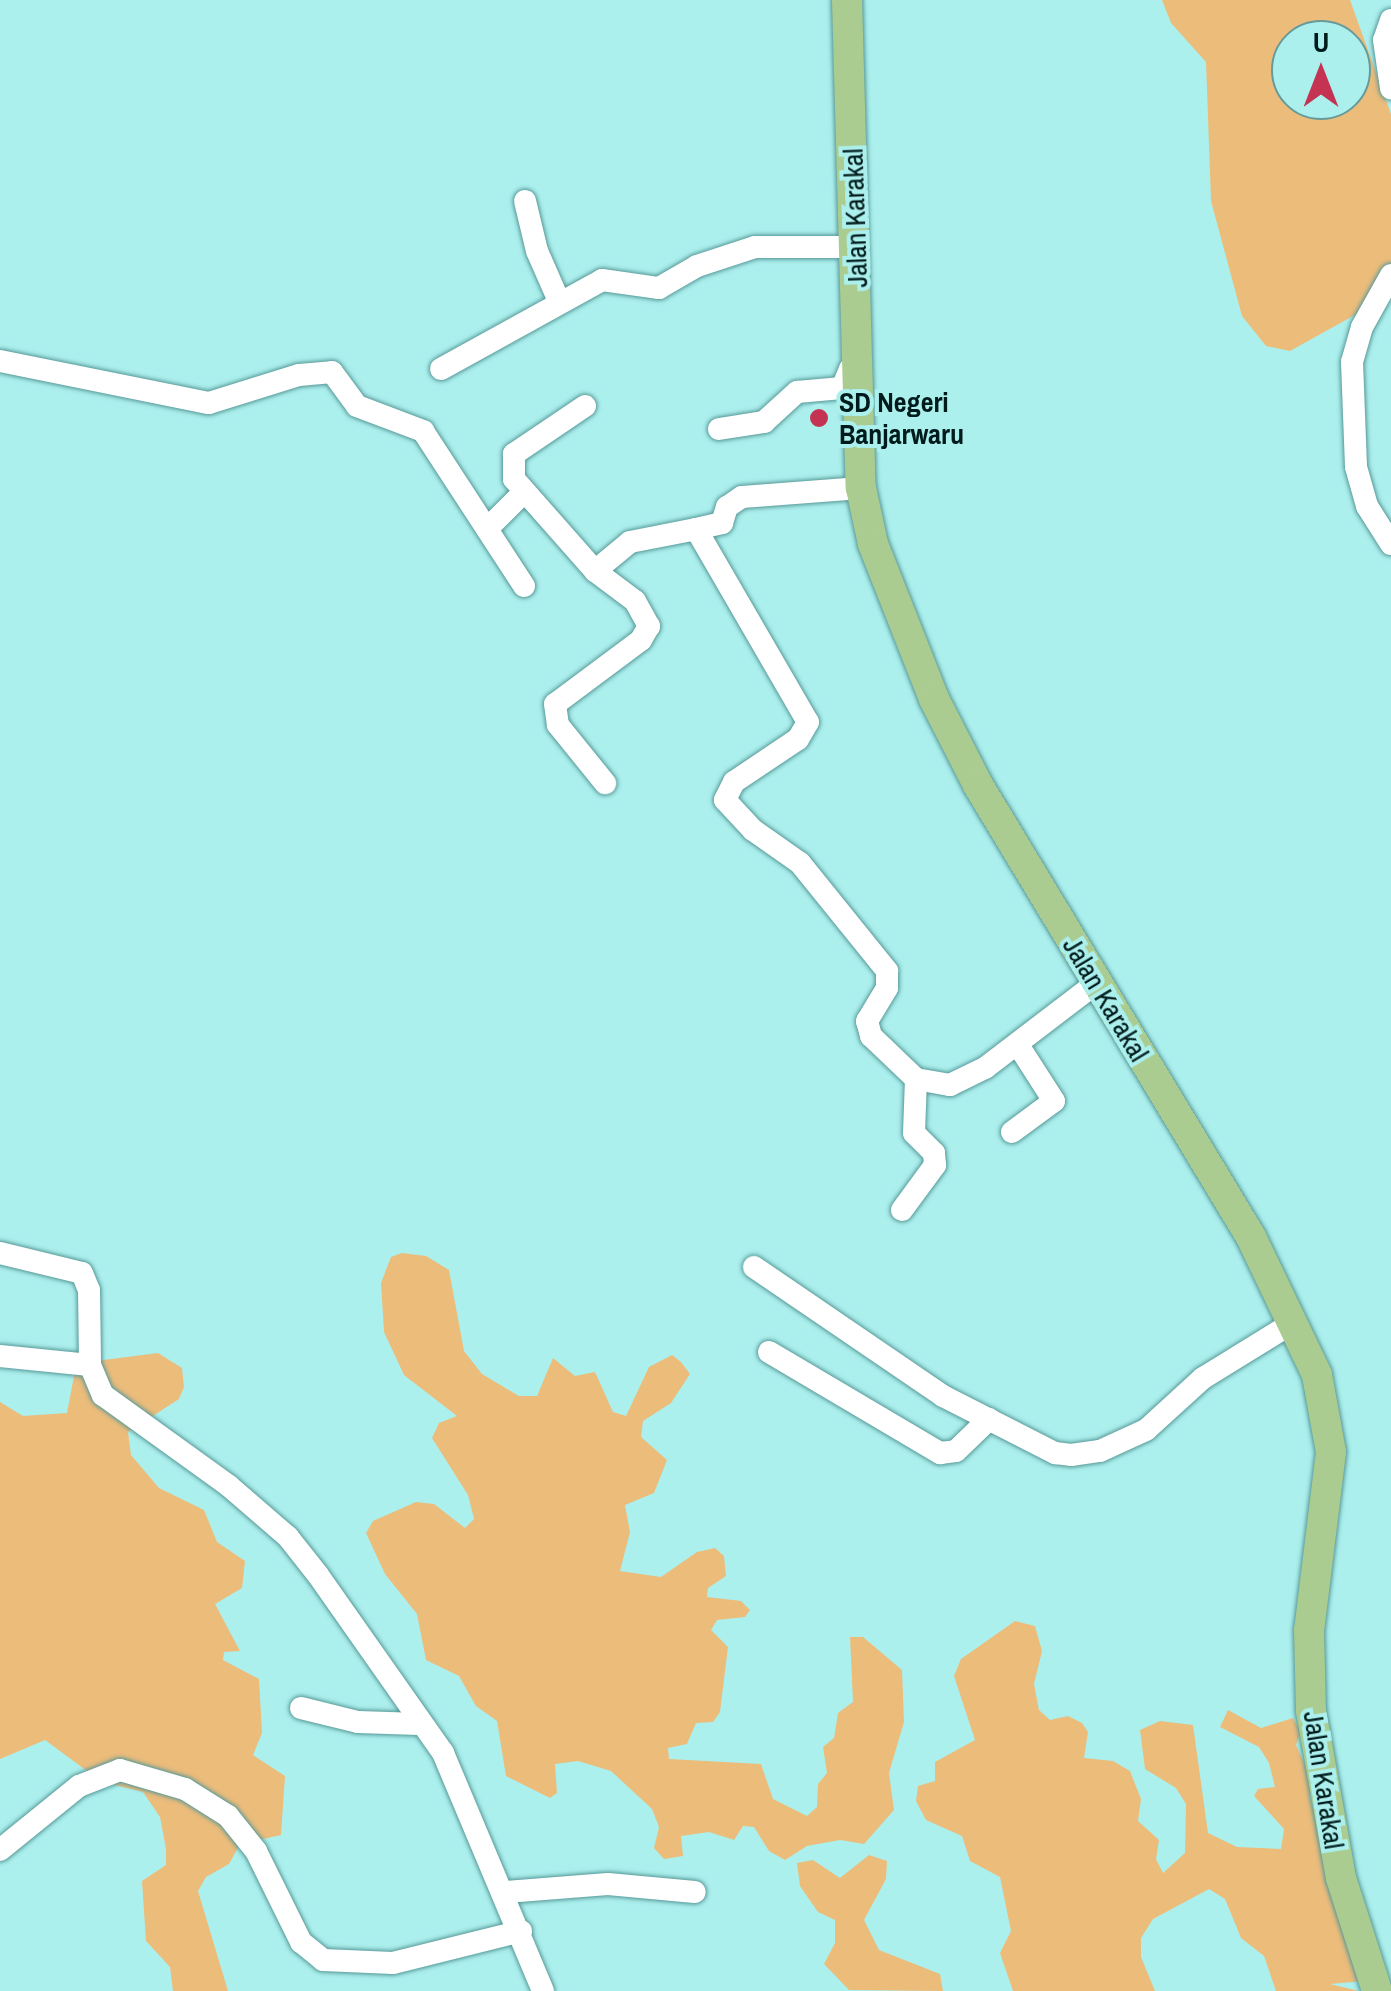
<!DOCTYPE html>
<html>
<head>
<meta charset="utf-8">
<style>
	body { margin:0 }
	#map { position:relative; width:1391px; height:1991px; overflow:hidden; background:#acf0ee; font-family:"Archivo Narrow",sans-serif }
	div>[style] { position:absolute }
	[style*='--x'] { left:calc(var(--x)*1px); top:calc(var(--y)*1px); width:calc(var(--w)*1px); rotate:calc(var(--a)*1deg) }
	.green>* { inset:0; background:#ecbc7b }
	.roads { filter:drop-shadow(0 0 2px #579998) drop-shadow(0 0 2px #579998) }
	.minor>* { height:22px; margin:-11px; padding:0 11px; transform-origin:11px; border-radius:11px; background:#fff }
	.major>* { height:30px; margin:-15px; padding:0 15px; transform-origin:15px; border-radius:15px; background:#aacc91 }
	.dots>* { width:28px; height:28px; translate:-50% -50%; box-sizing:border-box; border:5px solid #acf0ee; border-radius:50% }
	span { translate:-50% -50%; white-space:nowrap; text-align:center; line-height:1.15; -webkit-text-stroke:8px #acf0ee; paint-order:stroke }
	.street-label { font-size:28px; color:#001b1b }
	.poi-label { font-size:28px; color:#001b1b; font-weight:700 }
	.left { translate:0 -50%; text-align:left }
	.north { position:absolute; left:1271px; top:20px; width:100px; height:100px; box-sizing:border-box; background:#acf0ee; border:2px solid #679b9a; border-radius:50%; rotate:0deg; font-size:28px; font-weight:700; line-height:40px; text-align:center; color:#001b1b }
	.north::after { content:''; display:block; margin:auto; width:35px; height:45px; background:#c43351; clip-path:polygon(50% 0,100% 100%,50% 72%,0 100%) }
</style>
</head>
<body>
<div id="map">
	<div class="green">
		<i style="clip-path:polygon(evenodd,1162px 0,1350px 0,1391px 114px,1391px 295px,1290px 351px,1266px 346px,1242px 316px,1211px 201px,1206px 62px,1171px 23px,1162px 0,1291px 40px,1351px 40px,1351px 100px,1291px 100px,1291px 40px)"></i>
		<i style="clip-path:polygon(402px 1253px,426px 1256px,449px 1270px,464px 1351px,482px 1374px,519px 1396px,537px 1396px,553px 1358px,575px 1376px,595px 1372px,613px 1412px,626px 1416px,649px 1367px,672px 1355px,681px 1362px,690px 1374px,671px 1403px,643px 1421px,641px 1437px,667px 1460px,654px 1493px,625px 1505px,630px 1532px,620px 1571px,661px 1577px,697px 1552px,715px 1548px,724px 1556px,726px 1576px,708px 1588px,707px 1597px,741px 1601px,750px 1610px,745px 1617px,717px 1620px,711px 1630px,728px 1647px,720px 1712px,713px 1722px,696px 1723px,687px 1744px,668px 1748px,669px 1759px,761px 1764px,773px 1799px,807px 1816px,817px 1807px,818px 1784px,827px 1773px,823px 1747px,834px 1738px,838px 1713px,853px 1702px,850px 1637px,863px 1637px,902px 1670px,904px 1722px,889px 1773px,894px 1810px,864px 1844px,840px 1840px,807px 1846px,785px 1860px,769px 1851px,754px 1827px,743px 1826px,734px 1840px,709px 1832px,681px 1836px,683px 1856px,664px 1859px,654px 1848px,659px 1827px,652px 1809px,611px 1771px,578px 1761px,555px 1764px,557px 1793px,550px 1798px,506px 1776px,497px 1721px,476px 1706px,459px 1676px,426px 1660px,417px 1614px,385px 1574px,366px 1533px,373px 1521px,416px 1502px,434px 1504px,465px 1528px,474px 1519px,468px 1495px,432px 1438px,439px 1423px,457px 1416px,404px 1375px,384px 1332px,381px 1283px,391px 1257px)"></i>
		<i style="clip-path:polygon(158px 1353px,182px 1368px,184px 1387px,179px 1399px,128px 1432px,131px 1455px,159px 1488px,204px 1510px,217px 1542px,245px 1561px,242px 1588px,215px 1604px,240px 1651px,224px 1652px,223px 1660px,259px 1679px,262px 1733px,253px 1755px,285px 1776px,281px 1835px,240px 1844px,229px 1864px,206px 1877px,198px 1891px,228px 1991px,173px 1991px,170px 1967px,146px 1941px,142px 1881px,166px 1865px,166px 1849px,160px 1817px,143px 1792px,102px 1782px,45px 1740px,0 1759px,0 1402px,23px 1416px,67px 1413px,74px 1376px,88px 1362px)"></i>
		<i style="clip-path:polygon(1015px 1621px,1035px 1626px,1042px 1651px,1034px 1684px,1039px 1710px,1050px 1720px,1068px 1716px,1082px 1723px,1088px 1732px,1084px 1758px,1113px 1761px,1130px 1771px,1141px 1799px,1138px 1821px,1159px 1840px,1156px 1859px,1163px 1873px,1185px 1853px,1186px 1804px,1176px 1788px,1145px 1769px,1140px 1730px,1160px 1721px,1193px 1725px,1208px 1833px,1237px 1847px,1281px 1849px,1284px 1829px,1254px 1796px,1258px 1789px,1275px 1787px,1269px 1763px,1259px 1747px,1220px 1727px,1228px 1710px,1261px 1728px,1293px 1718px,1301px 1732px,1296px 1745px,1312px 1780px,1310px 1799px,1365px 1981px,1330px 1984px,1359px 1991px,1276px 1991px,1264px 1956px,1241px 1938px,1225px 1899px,1209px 1889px,1153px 1919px,1141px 1938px,1141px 1957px,1155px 1991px,1013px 1991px,1000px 1953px,1011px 1931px,1000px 1877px,970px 1861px,962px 1836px,926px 1820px,916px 1801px,918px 1786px,935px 1781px,935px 1762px,975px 1740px,954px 1676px,961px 1659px)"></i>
		<i style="clip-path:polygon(869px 1855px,887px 1861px,886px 1879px,864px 1920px,879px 1950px,940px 1974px,943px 1991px,849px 1990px,824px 1964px,835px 1943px,835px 1920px,818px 1912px,800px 1886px,797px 1863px,813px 1860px,840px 1878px)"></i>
	</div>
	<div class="roads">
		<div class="minor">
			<i style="--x:1391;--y:20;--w:21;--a:109"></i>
			<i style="--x:1384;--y:40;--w:49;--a:81.7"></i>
			<i style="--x:525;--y:201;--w:51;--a:76.5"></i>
			<i style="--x:537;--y:251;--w:55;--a:66.3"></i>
			<i style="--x:1391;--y:275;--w:60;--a:119.1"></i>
			<i style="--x:1362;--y:327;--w:36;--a:106"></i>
			<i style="--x:1352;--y:362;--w:105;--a:87.8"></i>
			<i style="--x:1356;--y:467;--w:41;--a:74.2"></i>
			<i style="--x:1367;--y:506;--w:45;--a:57.7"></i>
			<i style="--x:0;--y:361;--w:213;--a:11.4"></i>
			<i style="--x:209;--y:403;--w:94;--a:-17.3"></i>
			<i style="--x:299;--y:375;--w:33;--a:-5"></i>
			<i style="--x:332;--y:372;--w:42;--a:53.7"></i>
			<i style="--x:357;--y:406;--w:71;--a:20.7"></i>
			<i style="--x:423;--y:431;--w:185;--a:56.9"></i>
			<i style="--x:441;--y:369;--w:184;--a:-28.9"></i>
			<i style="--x:602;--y:280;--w:58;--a:8"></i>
			<i style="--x:659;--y:288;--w:44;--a:-30.1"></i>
			<i style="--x:697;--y:266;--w:61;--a:-18.1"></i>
			<i style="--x:755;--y:247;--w:101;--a:0"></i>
			<i style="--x:585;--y:406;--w:86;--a:145.9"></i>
			<i style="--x:514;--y:454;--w:25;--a:90"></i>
			<i style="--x:514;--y:479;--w:123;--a:48.6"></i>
			<i style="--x:595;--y:571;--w:45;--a:-39.6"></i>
			<i style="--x:630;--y:542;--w:67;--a:-11.1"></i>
			<i style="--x:696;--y:529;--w:223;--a:59.9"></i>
			<i style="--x:808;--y:722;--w:20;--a:120"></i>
			<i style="--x:798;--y:739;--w:77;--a:146.1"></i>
			<i style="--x:734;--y:782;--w:20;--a:117"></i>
			<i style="--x:725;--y:800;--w:41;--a:47"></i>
			<i style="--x:753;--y:830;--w:57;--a:35.1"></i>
			<i style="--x:800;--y:863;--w:139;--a:51.1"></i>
			<i style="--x:887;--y:971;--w:17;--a:90"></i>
			<i style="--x:887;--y:988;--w:39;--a:121"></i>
			<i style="--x:867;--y:1021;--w:16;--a:75"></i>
			<i style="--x:871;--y:1036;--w:62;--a:43.7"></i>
			<i style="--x:916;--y:1079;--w:35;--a:10"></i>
			<i style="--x:950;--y:1085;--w:39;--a:-26"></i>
			<i style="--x:985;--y:1068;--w:140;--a:-37.4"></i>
			<i style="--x:719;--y:429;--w:46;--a:-8.8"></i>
			<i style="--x:764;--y:422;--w:45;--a:-42.3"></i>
			<i style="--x:797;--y:392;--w:45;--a:-5.1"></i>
			<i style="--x:842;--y:388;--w:21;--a:-67"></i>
			<i style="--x:850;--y:369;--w:8;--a:-14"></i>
			<i style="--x:487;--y:529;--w:52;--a:-45"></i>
			<i style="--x:696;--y:529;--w:27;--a:-13"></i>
			<i style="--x:722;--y:523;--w:17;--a:-73"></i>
			<i style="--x:727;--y:507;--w:18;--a:-34"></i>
			<i style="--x:742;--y:497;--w:119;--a:-4.3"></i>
			<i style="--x:595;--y:571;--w:50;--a:36.9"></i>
			<i style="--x:635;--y:601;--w:29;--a:61"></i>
			<i style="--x:649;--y:626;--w:16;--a:120"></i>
			<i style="--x:641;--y:640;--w:107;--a:143.3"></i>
			<i style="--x:555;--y:704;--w:21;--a:82"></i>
			<i style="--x:558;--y:725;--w:75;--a:51"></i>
			<i style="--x:1012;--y:1132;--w:52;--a:-36.4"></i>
			<i style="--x:1054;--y:1101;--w:67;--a:-122.7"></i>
			<i style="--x:902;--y:1210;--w:56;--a:-53.7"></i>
			<i style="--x:935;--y:1165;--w:12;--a:-95"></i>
			<i style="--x:934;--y:1153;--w:28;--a:-135"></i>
			<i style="--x:914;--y:1133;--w:54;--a:-87.9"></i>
			<i style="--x:0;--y:1253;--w:84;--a:13.7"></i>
			<i style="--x:82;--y:1273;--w:18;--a:68"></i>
			<i style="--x:89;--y:1290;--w:75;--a:89.2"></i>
			<i style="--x:90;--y:1365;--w:33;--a:67"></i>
			<i style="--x:103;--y:1395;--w:155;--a:35.8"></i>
			<i style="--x:229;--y:1486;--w:78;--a:40.8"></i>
			<i style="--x:288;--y:1537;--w:48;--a:51.7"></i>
			<i style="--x:318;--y:1575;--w:218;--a:54.9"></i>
			<i style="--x:443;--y:1753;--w:258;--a:67.2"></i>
			<i style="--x:754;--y:1267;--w:229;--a:34.3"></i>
			<i style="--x:943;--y:1396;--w:126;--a:27"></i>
			<i style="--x:1055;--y:1453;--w:16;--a:7"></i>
			<i style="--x:1071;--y:1455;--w:29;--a:-8"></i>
			<i style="--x:1100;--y:1451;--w:51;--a:-24.5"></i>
			<i style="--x:1146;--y:1430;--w:77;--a:-42.4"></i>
			<i style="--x:1203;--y:1378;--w:107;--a:-31.6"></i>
			<i style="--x:769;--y:1352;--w:199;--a:30.6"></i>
			<i style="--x:940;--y:1453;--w:16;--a:-7"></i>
			<i style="--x:956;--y:1451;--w:46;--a:-44.1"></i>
			<i style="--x:0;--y:1356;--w:90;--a:5.7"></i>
			<i style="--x:301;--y:1708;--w:59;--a:13.8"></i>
			<i style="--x:358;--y:1722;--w:61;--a:1.9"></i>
			<i style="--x:0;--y:1850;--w:102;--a:-39"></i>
			<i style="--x:79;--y:1786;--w:44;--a:-21.3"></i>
			<i style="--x:120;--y:1770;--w:68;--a:16.3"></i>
			<i style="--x:185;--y:1789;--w:51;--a:32.1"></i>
			<i style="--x:228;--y:1816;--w:45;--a:51.3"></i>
			<i style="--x:256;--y:1851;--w:102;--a:63.7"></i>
			<i style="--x:301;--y:1942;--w:28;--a:39"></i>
			<i style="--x:323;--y:1960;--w:70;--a:2.5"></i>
			<i style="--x:393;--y:1963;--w:132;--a:-14"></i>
			<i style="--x:506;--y:1892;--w:102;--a:-4.5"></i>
			<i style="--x:608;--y:1884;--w:87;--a:5.3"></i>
		</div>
		<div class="major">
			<i style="--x:847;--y:0;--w:488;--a:88.4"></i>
			<i style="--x:861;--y:488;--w:57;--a:77.9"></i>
			<i style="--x:873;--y:544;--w:167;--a:68.5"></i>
			<i style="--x:934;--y:699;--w:97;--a:62.9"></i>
			<i style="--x:978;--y:785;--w:528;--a:58.87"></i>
			<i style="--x:1251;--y:1237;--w:153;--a:64.4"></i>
			<i style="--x:1317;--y:1375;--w:78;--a:79.7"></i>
			<i style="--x:1331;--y:1452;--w:179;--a:97"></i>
			<i style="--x:1309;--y:1630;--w:81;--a:88.6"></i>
			<i style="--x:1311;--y:1711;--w:170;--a:79.8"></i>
			<i style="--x:1341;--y:1878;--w:119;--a:72.3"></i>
		</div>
	</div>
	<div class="dots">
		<i style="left:819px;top:418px;background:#c43351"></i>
	</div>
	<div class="street-label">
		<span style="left:855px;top:218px;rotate:-92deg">Jalan Karakal</span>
		<span style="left:1106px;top:999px;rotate:59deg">Jalan Karakal</span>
		<span style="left:1324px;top:1780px;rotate:81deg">Jalan Karakal</span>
	</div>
	<div class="poi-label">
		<span class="left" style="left:839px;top:418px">SD Negeri<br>Banjarwaru</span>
	</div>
	<div class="north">U</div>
</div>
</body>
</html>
